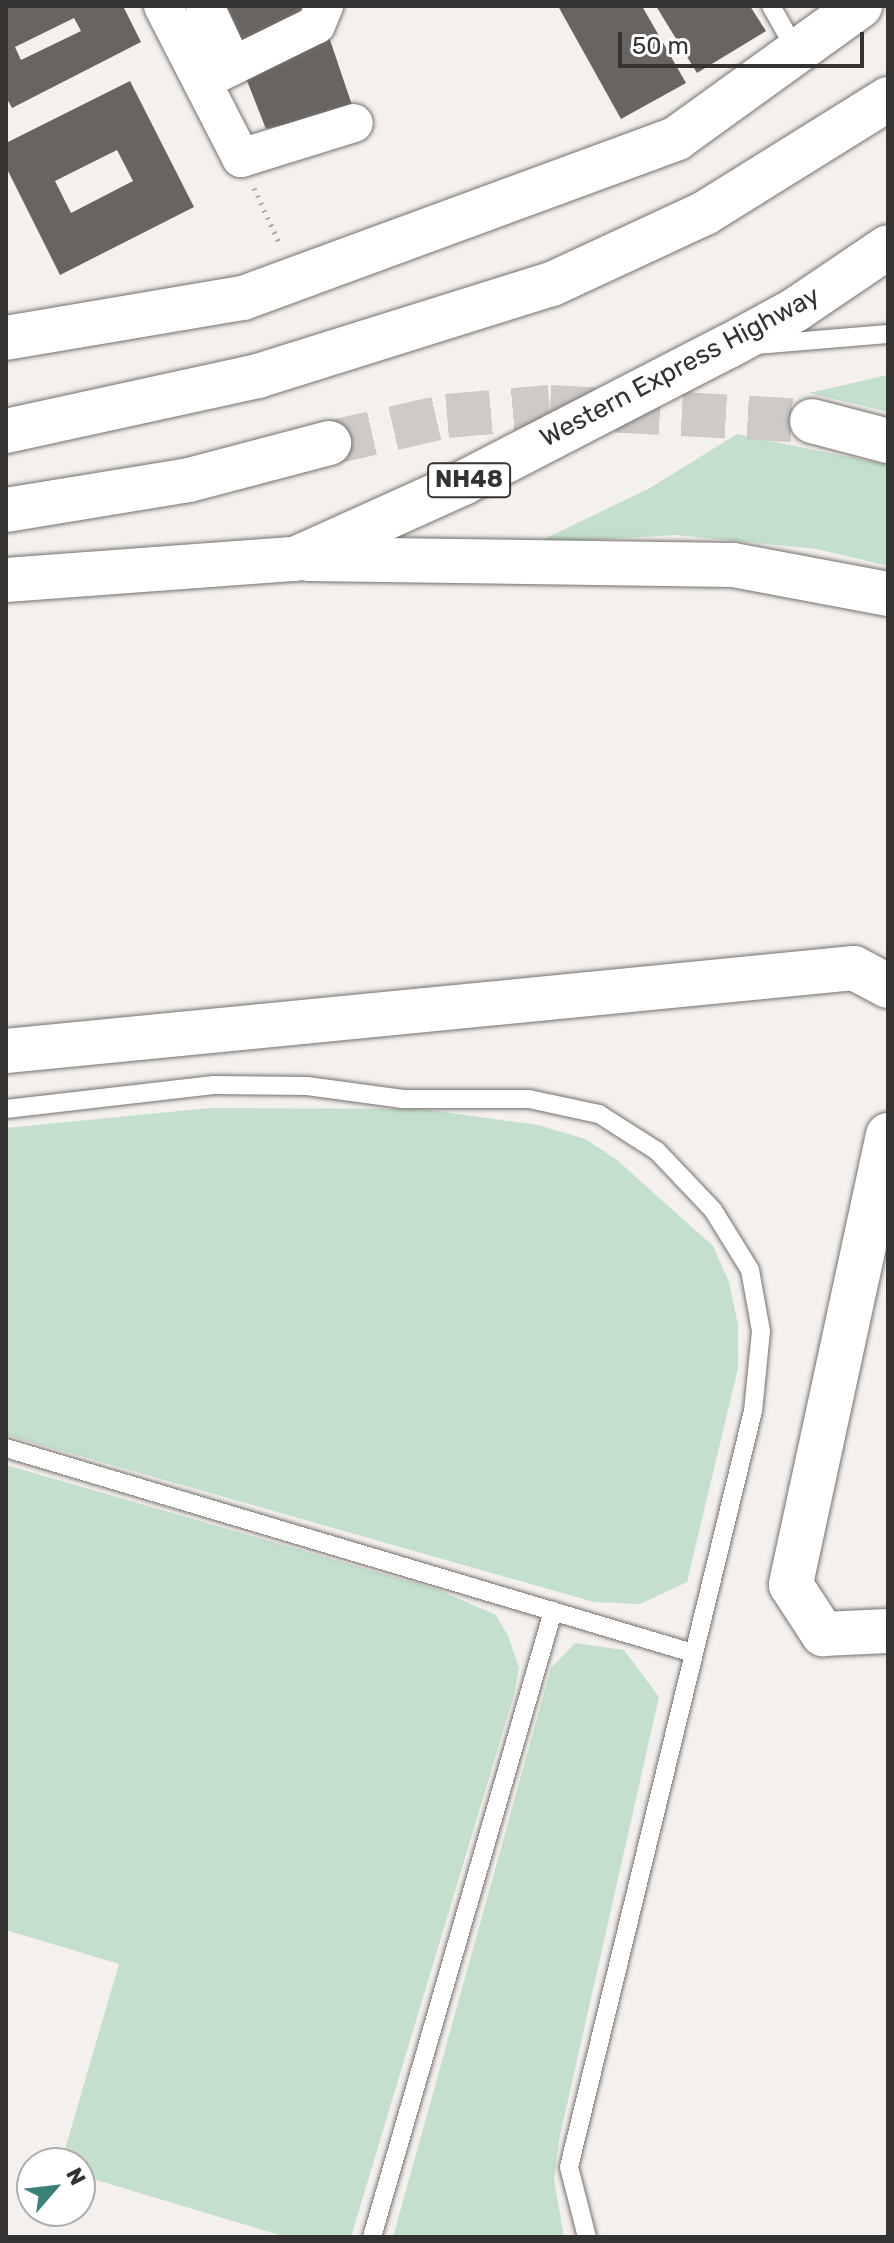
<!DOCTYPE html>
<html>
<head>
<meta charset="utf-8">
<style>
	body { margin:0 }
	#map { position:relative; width:894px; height:2243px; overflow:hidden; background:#f4f0ed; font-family:Rubik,sans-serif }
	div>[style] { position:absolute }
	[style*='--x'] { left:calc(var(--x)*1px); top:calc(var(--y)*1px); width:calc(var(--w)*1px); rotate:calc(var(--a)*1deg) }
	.green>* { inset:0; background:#c4dfcc }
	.building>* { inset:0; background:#686462 }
	.primary-tunnel>* { height:44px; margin-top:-22px; transform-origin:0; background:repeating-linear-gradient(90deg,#cecac8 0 44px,transparent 0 66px) }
	.path>* { height:5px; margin-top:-2.5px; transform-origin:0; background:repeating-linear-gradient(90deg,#b0acaa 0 2px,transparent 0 8px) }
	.roads { filter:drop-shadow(0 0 2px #74716e) drop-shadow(0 0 2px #74716e) }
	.service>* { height:18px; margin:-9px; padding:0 9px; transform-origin:9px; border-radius:9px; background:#fff }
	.minor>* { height:38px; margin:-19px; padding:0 19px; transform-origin:19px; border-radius:19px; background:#fff }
	.tertiary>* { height:44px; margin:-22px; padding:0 22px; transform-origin:22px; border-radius:22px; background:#fff }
	.primary>* { height:44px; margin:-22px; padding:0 22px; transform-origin:22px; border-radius:22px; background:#fff }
	.motorway>* { height:44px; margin:-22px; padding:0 22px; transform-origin:22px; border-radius:22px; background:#fff }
	span { translate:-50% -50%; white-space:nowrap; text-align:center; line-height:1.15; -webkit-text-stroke:8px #fff; paint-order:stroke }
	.shield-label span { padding:2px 6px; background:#fff; border:2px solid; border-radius:6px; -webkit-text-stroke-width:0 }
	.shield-label { font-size:24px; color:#353332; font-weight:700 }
	.street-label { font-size:26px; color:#353332 }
	.frame { position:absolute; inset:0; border:8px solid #353332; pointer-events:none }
	.north { position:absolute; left:16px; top:2147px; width:80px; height:80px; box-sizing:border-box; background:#fff; border:2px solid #aeadad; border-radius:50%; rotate:62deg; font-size:22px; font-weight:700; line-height:32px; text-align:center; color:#353332 }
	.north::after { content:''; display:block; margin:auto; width:28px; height:36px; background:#3b817a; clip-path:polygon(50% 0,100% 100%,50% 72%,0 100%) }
	.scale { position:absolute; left:618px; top:32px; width:246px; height:36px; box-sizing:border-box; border:4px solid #353332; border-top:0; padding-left:10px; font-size:24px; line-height:28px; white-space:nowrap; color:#353332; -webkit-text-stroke:6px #fff; paint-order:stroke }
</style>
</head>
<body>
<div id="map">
	<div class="green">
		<i style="clip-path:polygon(888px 375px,888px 412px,809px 393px)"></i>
		<i style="clip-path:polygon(737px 434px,888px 465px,888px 566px,817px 549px,677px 535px,536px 543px,650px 488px)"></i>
		<i style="clip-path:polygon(210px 1108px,422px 1109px,538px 1125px,585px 1139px,617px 1160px,713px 1246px,729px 1282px,738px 1325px,738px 1368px,687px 1582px,640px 1604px,594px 1602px,6px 1435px,6px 1128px)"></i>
		<i style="clip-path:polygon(6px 1465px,439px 1590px,496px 1615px,508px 1636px,519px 1668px,514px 1695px,351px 2237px,286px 2237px,80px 2175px,80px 2163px,61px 2163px,119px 1964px,6px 1930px)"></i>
		<i style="clip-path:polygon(575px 1643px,624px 1650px,659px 1697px,559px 2140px,554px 2180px,564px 2237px,393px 2237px,551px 1668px)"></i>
	</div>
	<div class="building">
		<i style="clip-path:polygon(evenodd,6px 6px,123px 6px,141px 42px,12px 108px,6px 97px,6px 6px,74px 18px,81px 31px,21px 60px,15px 47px,74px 18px)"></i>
		<i style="clip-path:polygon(210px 6px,312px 6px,229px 52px)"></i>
		<i style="clip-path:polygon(558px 6px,642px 6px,686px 83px,621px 119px)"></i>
		<i style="clip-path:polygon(656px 6px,750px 6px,766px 31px,697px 73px)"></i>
		<i style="clip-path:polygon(328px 34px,353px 108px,266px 129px,242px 68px)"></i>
		<i style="clip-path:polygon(evenodd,130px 81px,194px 207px,60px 275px,6px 167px,6px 143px,130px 81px,117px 150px,133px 181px,71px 213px,55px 181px,117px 150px)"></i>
	</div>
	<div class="primary-tunnel">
		<i style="--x:329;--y:443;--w:121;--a:-12.9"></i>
		<i style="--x:447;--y:416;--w:103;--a:-5"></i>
		<i style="--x:550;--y:407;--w:262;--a:3.1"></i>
	</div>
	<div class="path">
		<i style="--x:254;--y:188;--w:62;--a:65.1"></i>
	</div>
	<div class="roads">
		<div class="service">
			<i style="--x:771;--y:6;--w:53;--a:60.5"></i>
			<i style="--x:756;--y:345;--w:132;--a:-4.8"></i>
			<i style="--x:6;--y:1109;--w:209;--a:-6.6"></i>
			<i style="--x:214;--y:1085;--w:93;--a:0.6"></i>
			<i style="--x:307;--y:1086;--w:97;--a:7.7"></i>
			<i style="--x:403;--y:1099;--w:126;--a:0"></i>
			<i style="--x:529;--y:1099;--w:72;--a:12.1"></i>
			<i style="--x:599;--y:1114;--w:69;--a:32.5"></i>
			<i style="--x:657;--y:1151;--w:81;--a:46.5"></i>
			<i style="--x:713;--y:1210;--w:70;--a:58.3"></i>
			<i style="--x:750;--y:1270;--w:62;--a:79.8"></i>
			<i style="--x:761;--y:1331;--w:80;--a:95.7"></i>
			<i style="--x:753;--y:1411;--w:778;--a:103.68"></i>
			<i style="--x:569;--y:2167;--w:72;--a:75.6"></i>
			<i style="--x:6;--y:1448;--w:717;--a:16.62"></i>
			<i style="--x:372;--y:2237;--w:652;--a:-73.87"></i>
		</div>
		<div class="minor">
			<i style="--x:163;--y:6;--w:171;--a:62.8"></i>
			<i style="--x:241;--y:158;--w:118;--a:-17.2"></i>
			<i style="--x:205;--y:6;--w:66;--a:65"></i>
			<i style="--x:204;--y:80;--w:125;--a:-26.2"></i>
			<i style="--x:316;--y:25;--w:21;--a:-67"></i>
		</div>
		<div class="tertiary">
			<i style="--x:6;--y:1051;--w:852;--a:-5.59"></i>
			<i style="--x:854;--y:968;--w:38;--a:28"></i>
			<i style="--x:888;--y:1135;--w:460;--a:102.2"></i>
			<i style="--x:791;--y:1585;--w:59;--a:56.9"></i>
			<i style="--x:823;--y:1634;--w:65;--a:-2.6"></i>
		</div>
		<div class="primary">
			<i style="--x:6;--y:338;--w:240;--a:-9.6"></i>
			<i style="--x:243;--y:298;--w:463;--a:-20.2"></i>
			<i style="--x:677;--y:138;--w:226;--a:-35.8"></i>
			<i style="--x:812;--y:421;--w:79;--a:14.7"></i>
			<i style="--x:6;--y:510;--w:185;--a:-9.3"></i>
			<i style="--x:189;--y:480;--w:145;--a:-14.8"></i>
			<i style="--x:733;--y:565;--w:158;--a:10.6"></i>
		</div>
		<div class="motorway">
			<i style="--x:6;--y:431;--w:258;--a:-12.3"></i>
			<i style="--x:258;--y:376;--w:308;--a:-17.4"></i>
			<i style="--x:552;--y:284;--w:169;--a:-24.9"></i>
			<i style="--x:705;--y:213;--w:216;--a:-31.9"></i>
			<i style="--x:308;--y:559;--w:425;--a:0.8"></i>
			<i style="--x:6;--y:580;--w:290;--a:-4.2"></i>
			<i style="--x:295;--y:559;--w:184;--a:-24.3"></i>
			<i style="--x:463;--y:483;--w:299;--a:-27.3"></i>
			<i style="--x:729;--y:346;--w:75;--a:-28.6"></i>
			<i style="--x:795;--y:310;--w:112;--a:-34.1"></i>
		</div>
	</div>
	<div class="shield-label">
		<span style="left:469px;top:480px">NH48</span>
	</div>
	<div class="street-label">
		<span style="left:680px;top:367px;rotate:-28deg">Western Express Highway</span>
	</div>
	<div class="frame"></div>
	<div class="north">N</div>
	<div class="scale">50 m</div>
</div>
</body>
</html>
